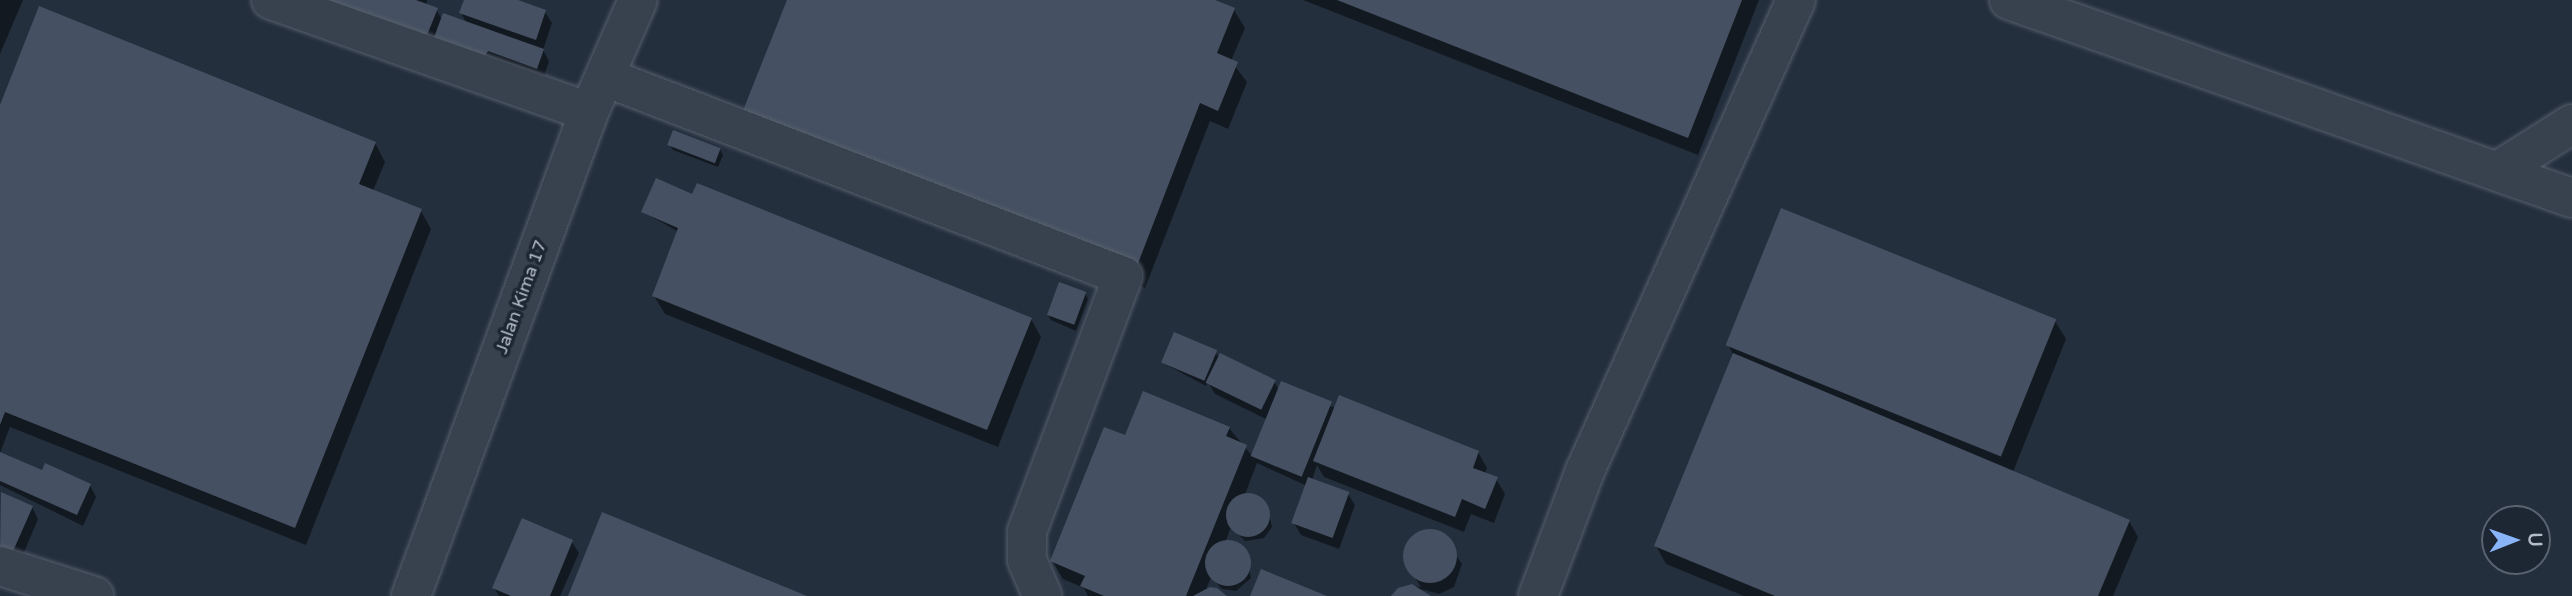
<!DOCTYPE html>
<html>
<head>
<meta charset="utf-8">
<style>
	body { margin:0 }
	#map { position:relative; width:2572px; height:596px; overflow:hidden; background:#242f3e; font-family:"Varela Round",sans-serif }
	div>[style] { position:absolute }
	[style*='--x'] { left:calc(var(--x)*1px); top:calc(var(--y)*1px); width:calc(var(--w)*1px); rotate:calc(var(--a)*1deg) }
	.shadow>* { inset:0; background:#0007 }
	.building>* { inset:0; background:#455162; transform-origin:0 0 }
	.round { border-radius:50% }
	.roads { filter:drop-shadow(0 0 2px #565f6c) drop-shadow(0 0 2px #565f6c) }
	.minor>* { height:38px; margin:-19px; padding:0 19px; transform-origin:19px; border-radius:19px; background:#38414e }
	span { translate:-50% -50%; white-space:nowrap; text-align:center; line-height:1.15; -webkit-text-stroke:7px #1d2633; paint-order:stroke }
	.street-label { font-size:18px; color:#b4bcc9 }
	.north { position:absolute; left:2481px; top:505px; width:70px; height:70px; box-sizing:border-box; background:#1d2633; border:2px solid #59626f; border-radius:50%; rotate:89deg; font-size:19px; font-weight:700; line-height:28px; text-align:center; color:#b4bcc9 }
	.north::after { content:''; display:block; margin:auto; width:24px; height:32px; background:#8ab4f8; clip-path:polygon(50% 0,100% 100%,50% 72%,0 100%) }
</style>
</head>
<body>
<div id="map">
	<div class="shadow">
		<i style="clip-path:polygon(0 0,23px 0,0 54px)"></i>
		<i style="clip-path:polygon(284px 0,427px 0,426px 5px,436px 9px,442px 20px,467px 24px,461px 13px,466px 0,512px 0,545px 12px,552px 23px,543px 50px,549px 61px,543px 80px)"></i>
		<i style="clip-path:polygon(789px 0,1210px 0,1234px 10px,1245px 28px,1231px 61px,1247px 82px,1228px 129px,1210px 121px,1145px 288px,754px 131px)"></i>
		<i style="clip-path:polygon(1303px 0,1759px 0,1698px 155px)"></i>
		<i style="clip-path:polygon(0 110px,375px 143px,385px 162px,373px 191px,421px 211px,431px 229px,306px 545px,10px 427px,0 453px)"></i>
		<i style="clip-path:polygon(669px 144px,720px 149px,723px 155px,718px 167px,673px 150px)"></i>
		<i style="clip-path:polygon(693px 197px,1031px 319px,1041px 337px,998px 447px,665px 314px,654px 296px,679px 232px,643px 212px)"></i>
		<i style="clip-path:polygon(1085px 293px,1088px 299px,1076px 331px,1051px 320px,1048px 315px)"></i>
		<i style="clip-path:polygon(2055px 321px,2066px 339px,2013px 472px,2129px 521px,2138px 537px,2113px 596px,1744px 596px,1666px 564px,1656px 546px,1734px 356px,1728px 345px)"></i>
		<i style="clip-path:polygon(1215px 352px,1220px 359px,1274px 381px,1279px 390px,1478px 452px,1487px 468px,1485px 474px,1496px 479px,1505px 494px,1494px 523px,1471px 514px,1464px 532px,1324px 477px,1317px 465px,1312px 480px,1348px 494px,1355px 505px,1339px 549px,1301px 535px,1294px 523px,1307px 486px,1257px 463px,1244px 497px,1257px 496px,1267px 506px,1272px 527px,1264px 538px,1245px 541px,1231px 527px,1225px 543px,1233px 543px,1245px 551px,1251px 578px,1236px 591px,1222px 589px,1211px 577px,1205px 592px,1224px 596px,1088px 596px,1084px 588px,1063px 579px,1052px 561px,1126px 437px,1229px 428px,1253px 457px,1268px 420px,1215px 394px,1208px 382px,1206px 386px,1163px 363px)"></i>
		<i style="clip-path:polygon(0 454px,43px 472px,90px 485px,96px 497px,83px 526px,0 485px)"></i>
		<i style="clip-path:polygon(2px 495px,32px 507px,38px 519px,17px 569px,0 562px)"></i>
		<i style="clip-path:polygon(1426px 531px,1441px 533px,1462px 564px,1454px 587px,1439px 594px,1421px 589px,1429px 596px,1394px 596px,1405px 586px,1421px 587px,1406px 563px,1407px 546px)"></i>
		<i style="clip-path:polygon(572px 542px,579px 553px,560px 596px,499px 596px,494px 588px)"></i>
	</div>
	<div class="building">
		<i style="clip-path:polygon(316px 0,416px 0,438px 8px,425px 40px)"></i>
		<i style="clip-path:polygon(464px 0,518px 0,546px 10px,536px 40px,459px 13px)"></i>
		<i style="clip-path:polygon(787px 0,1215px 0,1235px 8px,1217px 53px,1238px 62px,1218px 111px,1200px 103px,1135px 271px,742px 113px)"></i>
		<i style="clip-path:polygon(1337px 0,1742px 0,1688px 138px)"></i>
		<i style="clip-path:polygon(39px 6px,376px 142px,359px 184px,422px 209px,295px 528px,5px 412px,0 425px,0 105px)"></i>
		<i style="clip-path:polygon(443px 13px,544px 49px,537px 69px,488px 51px,482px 60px,432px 43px)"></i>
		<i style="left:673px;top:130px;width:51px;height:16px;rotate:21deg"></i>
		<i style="clip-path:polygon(656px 178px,692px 194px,697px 183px,1032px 318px,987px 430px,652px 296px,678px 228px,641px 212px)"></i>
		<i style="left:1781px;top:208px;width:297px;height:148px;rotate:22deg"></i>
		<i style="left:1059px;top:282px;width:29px;height:35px;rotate:20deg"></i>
		<i style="left:1174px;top:332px;width:47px;height:33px;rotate:23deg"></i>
		<i style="left:1220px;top:353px;width:62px;height:33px;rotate:26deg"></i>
		<i style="clip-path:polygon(1733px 353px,2130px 520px,2098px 596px,1775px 596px,1654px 546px)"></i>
		<i style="left:1281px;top:381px;width:55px;height:81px;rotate:22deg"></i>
		<i style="clip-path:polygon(1143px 391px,1230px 427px,1226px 436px,1247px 445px,1186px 596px,1104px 596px,1080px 586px,1085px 576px,1050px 561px,1104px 427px,1125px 435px)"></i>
		<i style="clip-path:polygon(1339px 395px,1479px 451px,1473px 468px,1498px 477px,1485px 509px,1462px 499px,1455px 517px,1313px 461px)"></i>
		<i style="clip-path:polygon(0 452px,42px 470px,45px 463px,91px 484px,77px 515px,0 481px)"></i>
		<i style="left:1308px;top:477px;width:44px;height:49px;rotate:20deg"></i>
		<i style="clip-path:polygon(1px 492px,33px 506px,10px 558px,0 554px)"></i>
		<i class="round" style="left:1226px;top:493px;width:44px;height:44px"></i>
		<i style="clip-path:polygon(602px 512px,807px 596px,568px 596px)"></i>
		<i style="clip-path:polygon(522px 518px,573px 540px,550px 596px,511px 596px,492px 588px)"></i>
		<i class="round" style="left:1403px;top:529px;width:54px;height:54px"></i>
		<i class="round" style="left:1205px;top:540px;width:46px;height:46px"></i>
		<i style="clip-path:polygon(1261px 569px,1327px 596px,1250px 596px)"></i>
		<i style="clip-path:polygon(1412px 584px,1431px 596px,1391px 596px,1398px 588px)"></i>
		<i style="clip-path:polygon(1210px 587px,1217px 588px,1227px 596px,1193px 596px)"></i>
	</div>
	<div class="roads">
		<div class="minor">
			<i style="--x:271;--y:0;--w:337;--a:19.4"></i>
			<i style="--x:2009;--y:0;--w:597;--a:19.38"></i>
			<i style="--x:605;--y:77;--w:555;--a:21.02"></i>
			<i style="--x:1123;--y:276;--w:273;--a:110.6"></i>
			<i style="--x:1027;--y:532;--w:28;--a:90"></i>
			<i style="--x:1027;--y:560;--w:39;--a:67"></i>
			<i style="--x:2498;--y:171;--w:88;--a:-32.4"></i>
			<i style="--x:0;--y:566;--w:99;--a:17.7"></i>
			<i style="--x:411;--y:596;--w:516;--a:-69.81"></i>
			<i style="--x:589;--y:112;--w:122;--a:-66.4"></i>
			<i style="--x:1538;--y:596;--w:134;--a:-69.4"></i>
			<i style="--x:1585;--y:471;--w:516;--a:-65.87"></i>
		</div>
	</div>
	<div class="street-label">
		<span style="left:521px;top:297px;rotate:-70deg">Jalan Kima 17</span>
	</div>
	<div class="north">U</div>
</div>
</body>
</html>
